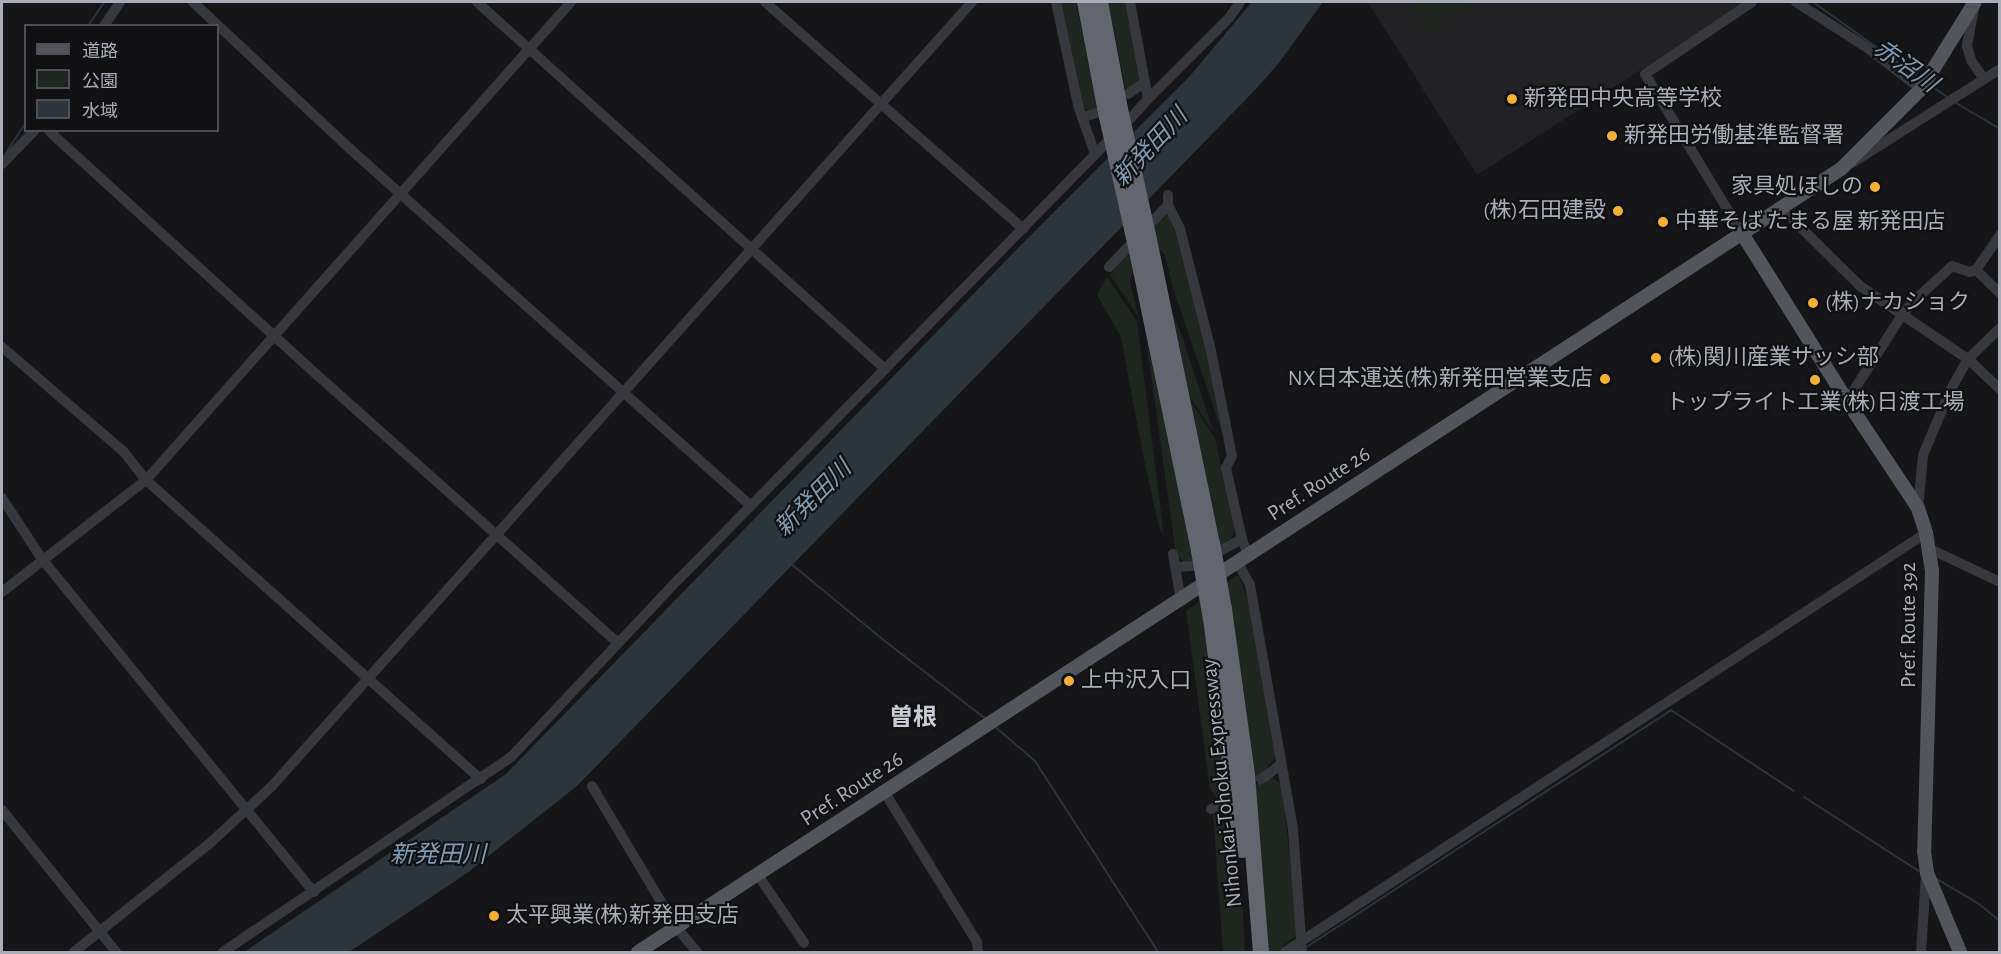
<!DOCTYPE html>
<html>
<head>
<meta charset="utf-8">
<style>
	body { margin:0 }
	#map { position:relative; width:2001px; height:954px; overflow:hidden; background:#161618; font-family:"Alegreya Sans","Noto Sans JP",sans-serif }
	div>[style] { position:absolute }
	[style*='--x'] { left:calc(var(--x)*1px); top:calc(var(--y)*1px); width:calc(var(--w)*1px); rotate:calc(var(--a)*1deg) }
	.built>* { inset:0; background:#222225 }
	.green>* { inset:0; background:#1e261f }
	.water>* { inset:0; background:#2c353c }
	.stream>* { height:2px; margin:-1px; padding:0 1px; transform-origin:1px; border-radius:1px; background:#2c353c }
	.minor-tunnel>* { height:10px; margin-top:-5px; transform-origin:0; background:repeating-linear-gradient(90deg,#333438 0 10px,transparent 0 15px) }
	.minor>* { height:10px; margin:-5px; padding:0 5px; transform-origin:5px; border-radius:5px; background:#37383d }
	.major>* { height:14px; margin:-7px; padding:0 7px; transform-origin:7px; border-radius:7px; background:#53555c }
	.highway>* { height:16px; margin:-8px; padding:0 8px; transform-origin:8px; border-radius:8px; background:#63666e }
	.highway-bridge>* { height:16px; margin:-8px; padding:0 8px; transform-origin:8px; border-radius:8px; background:#63666e }
	.dots>* { width:16px; height:16px; translate:-50% -50%; box-sizing:border-box; border:3px solid #111113; border-radius:50% }
	span { translate:-50% -50%; white-space:nowrap; text-align:center; line-height:1.15; -webkit-text-stroke:4.5px #111113; paint-order:stroke }
	.poi-label { font-size:22px; color:#a8adb8 }
	.left { translate:0 -50%; text-align:left }
	.right { translate:-100% -50%; text-align:right }
	.street-label { font-size:22px; color:#a8adb8 }
	.water-label { font-size:24px; color:#7f9bb3; font-style:italic }
	.neighbourhood-label { font-size:24px; color:#c9ccd4; font-weight:700 }
	.frame { position:absolute; inset:0; border:3px solid #a8adb8; pointer-events:none }
	.legend { position:absolute; left:24px; top:24px; width:195px; height:108px; box-sizing:border-box; background:#111113; border:2px solid #4d4f55; margin:0; padding:8px 10px; list-style:none; font-size:18px; color:#a8adb8 }
	.legend li { display:flex; align-items:center; gap:12px; height:30px }
	.legend b { width:30px; border:2px solid #4d4f55 }
</style>
</head>
<body>
<div id="map">
	<div class="built">
		<i style="clip-path:polygon(1368px 2px,1747px 2px,1477px 175px)"></i>
	</div>
	<div class="green">
		<i style="clip-path:polygon(1059px 2px,1076px 2px,1098px 109px,1088px 110px,1083px 107px)"></i>
		<i style="clip-path:polygon(1108px 2px,1125px 2px,1140px 84px,1126px 91px)"></i>
		<i style="clip-path:polygon(1409px 2px,1477px 2px,1428px 32px)"></i>
		<i style="clip-path:polygon(1165px 213px,1171px 218px,1200px 314px,1228px 450px,1173px 288px,1165px 255px,1155px 244px,1154px 227px)"></i>
		<i style="clip-path:polygon(1129px 252px,1133px 270px,1130px 280px,1138px 316px,1110px 275px)"></i>
		<i style="clip-path:polygon(1107px 277px,1137px 321px,1164px 537px,1159px 527px,1142px 450px,1121px 337px,1098px 297px,1098px 292px)"></i>
		<i style="clip-path:polygon(1172px 311px,1184px 342px,1214px 433px,1190px 397px)"></i>
		<i style="clip-path:polygon(1146px 338px,1195px 562px,1186px 564px,1176px 555px)"></i>
		<i style="clip-path:polygon(1191px 402px,1215px 438px,1235px 529px,1229px 544px,1220px 549px)"></i>
		<i style="clip-path:polygon(1238px 575px,1248px 599px,1277px 756px,1267px 767px,1266px 772px,1269px 774px,1253px 783px,1227px 582px)"></i>
		<i style="clip-path:polygon(1200px 601px,1231px 796px,1219px 803px,1222px 798px,1216px 798px,1210px 789px,1186px 611px)"></i>
		<i style="clip-path:polygon(1270px 775px,1282px 785px,1298px 934px,1282px 947px,1283px 952px,1266px 952px,1255px 785px)"></i>
		<i style="clip-path:polygon(1232px 800px,1243px 914px,1245px 952px,1223px 952px,1213px 813px)"></i>
	</div>
	<div class="water">
		<i style="clip-path:polygon(1252px 2px,1323px 2px,1278px 64px,1254px 91px,577px 786px,467px 873px,349px 952px,244px 952px,506px 774px,1028px 238px,1189px 77px)"></i>
	</div>
	<div class="stream">
		<i style="--x:1813;--y:2;--w:133;--a:35.5"></i>
		<i style="--x:88;--y:26;--w:29;--a:-56"></i>
		<i style="--x:1929;--y:84;--w:24;--a:36"></i>
		<i style="--x:1956;--y:103;--w:51;--a:30.6"></i>
		<i style="--x:6;--y:153;--w:37;--a:-57"></i>
		<i style="--x:790;--y:563;--w:118;--a:39.5"></i>
		<i style="--x:881;--y:638;--w:134;--a:37.7"></i>
		<i style="--x:994;--y:726;--w:54;--a:40.5"></i>
		<i style="--x:1035;--y:761;--w:227;--a:57.2"></i>
		<i style="--x:1804;--y:797;--w:140;--a:32.8"></i>
		<i style="--x:1935;--y:878;--w:51;--a:30.6"></i>
		<i style="--x:1979;--y:904;--w:27;--a:39"></i>
		<i style="--x:1308;--y:946;--w:433;--a:-33"></i>
		<i style="--x:1671;--y:710;--w:147;--a:33.4"></i>
	</div>
	<div class="minor-tunnel">
		<i style="--x:1244;--y:789;--w:26;--a:-31"></i>
	</div>
	<div class="minor">
		<i style="--x:193;--y:2;--w:214;--a:43.1"></i>
		<i style="--x:349;--y:148;--w:538;--a:41.69"></i>
		<i style="--x:477;--y:2;--w:549;--a:41.97"></i>
		<i style="--x:765;--y:2;--w:344;--a:41.3"></i>
		<i style="--x:1056;--y:2;--w:105;--a:77.9"></i>
		<i style="--x:1078;--y:105;--w:52;--a:70.9"></i>
		<i style="--x:1796;--y:2;--w:87;--a:32.8"></i>
		<i style="--x:1869;--y:49;--w:66;--a:37.6"></i>
		<i style="--x:1974;--y:9;--w:38;--a:101"></i>
		<i style="--x:1967;--y:46;--w:15;--a:74"></i>
		<i style="--x:1971;--y:60;--w:23;--a:56"></i>
		<i style="--x:104;--y:26;--w:29;--a:-56"></i>
		<i style="--x:1128;--y:94;--w:21;--a:-35"></i>
		<i style="--x:1148;--y:99;--w:115;--a:-45"></i>
		<i style="--x:1229;--y:18;--w:19;--a:-55"></i>
		<i style="--x:1082;--y:118;--w:15;--a:-20"></i>
		<i style="--x:50;--y:132;--w:360;--a:42.3"></i>
		<i style="--x:316;--y:374;--w:404;--a:41.7"></i>
		<i style="--x:1852;--y:163;--w:175;--a:-32.4"></i>
		<i style="--x:2;--y:164;--w:47;--a:-45.9"></i>
		<i style="--x:1168;--y:195;--w:10;--a:90"></i>
		<i style="--x:1168;--y:205;--w:27;--a:63"></i>
		<i style="--x:1180;--y:229;--w:126;--a:75.7"></i>
		<i style="--x:1211;--y:351;--w:107;--a:78.7"></i>
		<i style="--x:1232;--y:456;--w:13;--a:117"></i>
		<i style="--x:1226;--y:468;--w:73;--a:77.3"></i>
		<i style="--x:1242;--y:539;--w:17;--a:69"></i>
		<i style="--x:1782;--y:209;--w:110;--a:44.6"></i>
		<i style="--x:1860;--y:286;--w:130;--a:34.1"></i>
		<i style="--x:1968;--y:359;--w:44;--a:43.2"></i>
		<i style="--x:1743;--y:235;--w:188;--a:-121.3"></i>
		<i style="--x:1645;--y:74;--w:129;--a:-33.9"></i>
		<i style="--x:2000;--y:235;--w:42;--a:124.4"></i>
		<i style="--x:1976;--y:270;--w:33;--a:44"></i>
		<i style="--x:1109;--y:267;--w:86;--a:-46.4"></i>
		<i style="--x:2;--y:347;--w:161;--a:40.7"></i>
		<i style="--x:124;--y:452;--w:36;--a:52"></i>
		<i style="--x:146;--y:480;--w:449;--a:41.8"></i>
		<i style="--x:1847;--y:401;--w:102;--a:-57.4"></i>
		<i style="--x:1902;--y:315;--w:21;--a:-49"></i>
		<i style="--x:1916;--y:299;--w:49;--a:-42.5"></i>
		<i style="--x:1952;--y:266;--w:18;--a:19"></i>
		<i style="--x:1969;--y:272;--w:7;--a:-16"></i>
		<i style="--x:2;--y:498;--w:73;--a:56.7"></i>
		<i style="--x:42;--y:559;--w:430;--a:50.8"></i>
		<i style="--x:1918;--y:508;--w:53;--a:-84.6"></i>
		<i style="--x:1923;--y:455;--w:69;--a:-67.1"></i>
		<i style="--x:1950;--y:391;--w:37;--a:-61"></i>
		<i style="--x:1968;--y:359;--w:45;--a:-44.1"></i>
		<i style="--x:1930;--y:549;--w:77;--a:25.2"></i>
		<i style="--x:1173;--y:554;--w:48;--a:80.3"></i>
		<i style="--x:1238;--y:563;--w:25;--a:61"></i>
		<i style="--x:1250;--y:585;--w:248;--a:80"></i>
		<i style="--x:1293;--y:829;--w:123;--a:85.8"></i>
		<i style="--x:1176;--y:567;--w:17;--a:-3"></i>
		<i style="--x:1193;--y:566;--w:56;--a:-28.9"></i>
		<i style="--x:2;--y:592;--w:182;--a:-37.9"></i>
		<i style="--x:146;--y:480;--w:640;--a:-48.36"></i>
		<i style="--x:1266;--y:776;--w:19;--a:-39"></i>
		<i style="--x:592;--y:786;--w:164;--a:59.2"></i>
		<i style="--x:676;--y:927;--w:33;--a:50"></i>
		<i style="--x:885;--y:793;--w:175;--a:58.3"></i>
		<i style="--x:977;--y:942;--w:10;--a:84"></i>
		<i style="--x:1211;--y:809;--w:14;--a:-30"></i>
		<i style="--x:2;--y:810;--w:182;--a:51.2"></i>
		<i style="--x:758;--y:875;--w:82;--a:55.9"></i>
		<i style="--x:74;--y:952;--w:173;--a:-38.7"></i>
		<i style="--x:209;--y:844;--w:86;--a:-42.6"></i>
		<i style="--x:272;--y:786;--w:1051;--a:-48.24"></i>
		<i style="--x:223;--y:952;--w:348;--a:-34.1"></i>
		<i style="--x:511;--y:757;--w:245;--a:-46.7"></i>
		<i style="--x:679;--y:579;--w:644;--a:-45.57"></i>
		<i style="--x:1130;--y:119;--w:27;--a:-48"></i>
		<i style="--x:1148;--y:99;--w:99;--a:-100.5"></i>
		<i style="--x:1285;--y:952;--w:766;--a:-33.17"></i>
		<i style="--x:1921;--y:952;--w:77;--a:-86.3"></i>
	</div>
	<div class="major">
		<i style="--x:1743;--y:235;--w:196;--a:57.9"></i>
		<i style="--x:1847;--y:401;--w:128;--a:56.4"></i>
		<i style="--x:1918;--y:508;--w:26;--a:72"></i>
		<i style="--x:1926;--y:533;--w:39;--a:81"></i>
		<i style="--x:1932;--y:572;--w:279;--a:91.6"></i>
		<i style="--x:1924;--y:851;--w:22;--a:82"></i>
		<i style="--x:1927;--y:873;--w:86;--a:67.3"></i>
		<i style="--x:638;--y:952;--w:1435;--a:-33.06"></i>
		<i style="--x:1841;--y:169;--w:113;--a:-45"></i>
		<i style="--x:1921;--y:89;--w:102;--a:-58.2"></i>
	</div>
	<div class="highway">
		<i style="--x:1085;--y:2;--w:117;--a:79.2"></i>
		<i style="--x:1100;--y:2;--w:109;--a:79.4"></i>
		<i style="--x:1149;--y:240;--w:309;--a:78.3"></i>
		<i style="--x:1137;--y:251;--w:306;--a:78.3"></i>
		<i style="--x:1224;--y:609;--w:168;--a:82.1"></i>
		<i style="--x:1247;--y:775;--w:178;--a:85.5"></i>
		<i style="--x:1211;--y:619;--w:233;--a:82.4"></i>
	</div>
	<div class="highway-bridge">
		<i style="--x:1120;--y:109;--w:134;--a:77.5"></i>
		<i style="--x:1107;--y:117;--w:137;--a:77.4"></i>
		<i style="--x:1212;--y:543;--w:67;--a:79.7"></i>
		<i style="--x:1199;--y:551;--w:69;--a:80"></i>
	</div>
	<div class="dots">
		<i style="left:1512px;top:99px;background:#f2b134"></i>
		<i style="left:1612px;top:136px;background:#f2b134"></i>
		<i style="left:1875px;top:187px;background:#f2b134"></i>
		<i style="left:1618px;top:211px;background:#f2b134"></i>
		<i style="left:1663px;top:222px;background:#f2b134"></i>
		<i style="left:1813px;top:303px;background:#f2b134"></i>
		<i style="left:1656px;top:358px;background:#f2b134"></i>
		<i style="left:1605px;top:379px;background:#f2b134"></i>
		<i style="left:1815px;top:380px;background:#f2b134"></i>
		<i style="left:1069px;top:681px;background:#f2b134"></i>
		<i style="left:494px;top:916px;background:#f2b134"></i>
	</div>
	<div class="poi-label">
		<span class="left" style="left:1524px;top:99px">新発田中央高等学校</span>
		<span class="left" style="left:1624px;top:136px">新発田労働基準監督署</span>
		<span class="right" style="left:1863px;top:187px">家具処ほしの</span>
		<span class="right" style="left:1606px;top:211px">(株)石田建設</span>
		<span class="left" style="left:1675px;top:222px">中華そば たまる屋 新発田店</span>
		<span class="left" style="left:1825px;top:303px">(株)ナカショク</span>
		<span class="left" style="left:1668px;top:358px">(株)関川産業サッシ部</span>
		<span class="right" style="left:1593px;top:379px">NX日本運送(株)新発田営業支店</span>
		<span style="left:1815px;top:403px">トップライト工業(株)日渡工場</span>
		<span class="left" style="left:1081px;top:681px">上中沢入口</span>
		<span class="left" style="left:506px;top:916px">太平興業(株)新発田支店</span>
	</div>
	<div class="street-label">
		<span style="left:1319px;top:484px;rotate:-33deg">Pref. Route 26</span>
		<span style="left:1909px;top:625px;rotate:-90deg">Pref. Route 392</span>
		<span style="left:1222px;top:783px;rotate:-96deg">Nihonkai-Tohoku Expressway</span>
		<span style="left:852px;top:789px;rotate:-33deg">Pref. Route 26</span>
	</div>
	<div class="water-label">
		<span style="left:1905px;top:67px;rotate:35deg">赤沼川</span>
		<span style="left:1151px;top:148px;rotate:-47deg">新発田川</span>
		<span style="left:814px;top:499px;rotate:-45deg">新発田川</span>
		<span style="left:438px;top:856px">新発田川</span>
	</div>
	<div class="neighbourhood-label">
		<span style="left:913px;top:719px">曽根</span>
	</div>
	<div class="frame"></div>
	<ul class="legend">
	<li><b style="height:8px;background:#53555c"></b>道路</li>
	<li><b style="height:16px;background:#1e261f"></b>公園</li>
	<li><b style="height:16px;background:#2c353c"></b>水域</li>
	</ul>
</div>
</body>
</html>
